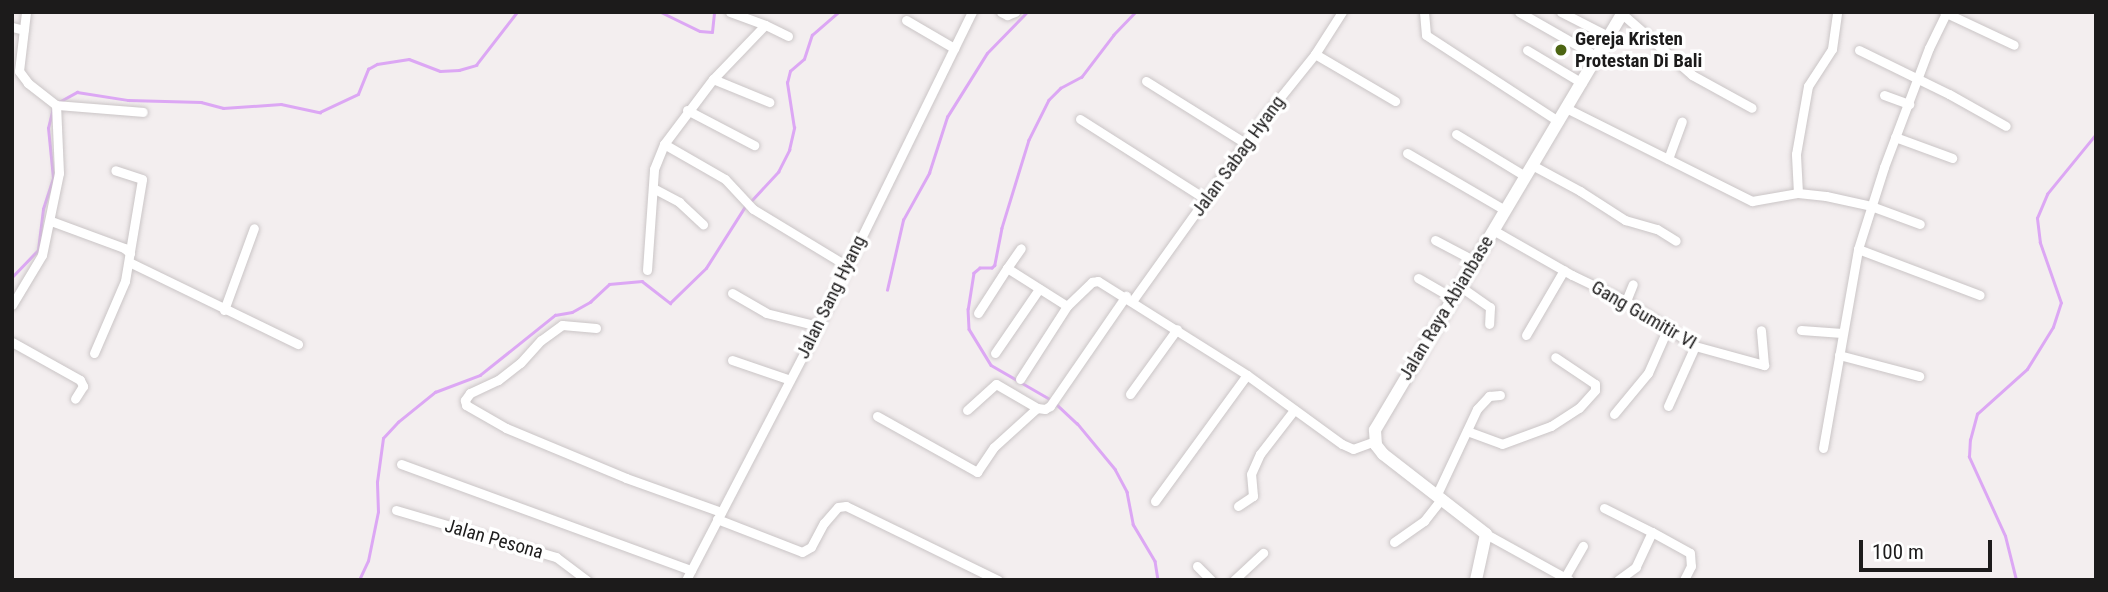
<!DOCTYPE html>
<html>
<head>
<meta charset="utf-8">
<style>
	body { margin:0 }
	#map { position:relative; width:2108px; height:592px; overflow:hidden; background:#f3eeef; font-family:"Roboto Condensed",sans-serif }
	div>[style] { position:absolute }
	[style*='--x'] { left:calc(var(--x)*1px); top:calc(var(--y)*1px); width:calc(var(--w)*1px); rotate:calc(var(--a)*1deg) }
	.stream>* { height:2.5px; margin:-1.25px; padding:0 1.25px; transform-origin:1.25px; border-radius:1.25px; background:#dca7f4 }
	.roads { filter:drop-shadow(0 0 2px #cac5c6) drop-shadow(0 0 2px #cac5c6) }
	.street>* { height:9px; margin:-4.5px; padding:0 4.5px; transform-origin:4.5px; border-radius:4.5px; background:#fff }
	.secondary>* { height:12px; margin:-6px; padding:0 6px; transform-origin:6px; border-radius:6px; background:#fff }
	.dots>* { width:19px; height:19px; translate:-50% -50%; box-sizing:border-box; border:4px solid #fff; border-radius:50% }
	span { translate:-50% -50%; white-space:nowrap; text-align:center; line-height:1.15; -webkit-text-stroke:7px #fff; paint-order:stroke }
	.poi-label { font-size:19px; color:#1c1b1b; font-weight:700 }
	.left { translate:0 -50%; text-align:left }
	.street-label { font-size:19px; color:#1c1b1b }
	.frame { position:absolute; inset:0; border:14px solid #1c1b1b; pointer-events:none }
	.scale { position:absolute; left:1859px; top:540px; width:133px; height:32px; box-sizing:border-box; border:4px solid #1c1b1b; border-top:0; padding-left:9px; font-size:21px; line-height:24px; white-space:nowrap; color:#1c1b1b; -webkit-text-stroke:5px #fff; paint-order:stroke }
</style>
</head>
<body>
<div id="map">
	<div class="stream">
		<i style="--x:661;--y:12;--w:43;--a:26"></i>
		<i style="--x:700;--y:31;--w:12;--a:5"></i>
		<i style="--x:712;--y:32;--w:20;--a:-84"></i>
		<i style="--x:1136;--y:12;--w:32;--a:134"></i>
		<i style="--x:1114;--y:35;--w:53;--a:127.3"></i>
		<i style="--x:1082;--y:77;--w:24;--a:152"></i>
		<i style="--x:1061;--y:88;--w:17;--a:135"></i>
		<i style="--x:1049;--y:100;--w:45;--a:116.6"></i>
		<i style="--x:1029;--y:140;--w:92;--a:107.1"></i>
		<i style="--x:1002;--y:228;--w:38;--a:101"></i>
		<i style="--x:995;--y:265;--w:4;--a:135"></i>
		<i style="--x:992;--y:268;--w:12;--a:180"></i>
		<i style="--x:980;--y:268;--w:8;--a:140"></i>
		<i style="--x:974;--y:273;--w:36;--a:99"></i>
		<i style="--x:968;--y:309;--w:20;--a:87"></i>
		<i style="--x:969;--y:329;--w:42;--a:58.6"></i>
		<i style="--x:991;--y:365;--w:72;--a:30.1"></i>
		<i style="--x:1053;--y:401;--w:33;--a:43"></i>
		<i style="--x:1077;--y:423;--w:60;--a:50.4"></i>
		<i style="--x:1115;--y:469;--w:26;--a:62"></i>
		<i style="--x:1127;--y:492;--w:33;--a:79"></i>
		<i style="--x:1133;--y:524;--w:43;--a:59.3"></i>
		<i style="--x:1155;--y:561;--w:19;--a:81"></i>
		<i style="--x:57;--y:103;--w:23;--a:-29"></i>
		<i style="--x:77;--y:92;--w:52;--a:8.9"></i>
		<i style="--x:128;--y:100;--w:73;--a:1.6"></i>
		<i style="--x:201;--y:102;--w:23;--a:15"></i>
		<i style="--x:223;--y:108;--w:58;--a:-3.9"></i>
		<i style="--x:281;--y:104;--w:40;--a:12"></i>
		<i style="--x:320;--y:112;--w:42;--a:-25.3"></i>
		<i style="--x:358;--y:94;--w:27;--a:-68"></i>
		<i style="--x:368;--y:69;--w:10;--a:-29"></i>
		<i style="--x:377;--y:64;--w:32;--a:-9"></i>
		<i style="--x:409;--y:59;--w:33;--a:21"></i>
		<i style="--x:440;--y:71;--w:19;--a:-3"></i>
		<i style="--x:459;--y:70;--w:18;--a:-16"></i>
		<i style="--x:476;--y:65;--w:67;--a:-52.3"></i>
		<i style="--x:751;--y:201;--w:40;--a:-47"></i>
		<i style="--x:778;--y:172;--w:25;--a:-63"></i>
		<i style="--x:789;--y:150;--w:23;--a:-77"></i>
		<i style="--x:794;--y:128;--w:46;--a:-98.8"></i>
		<i style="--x:787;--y:83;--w:12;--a:-76"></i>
		<i style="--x:790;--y:71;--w:18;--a:-41"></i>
		<i style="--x:804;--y:59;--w:25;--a:-72"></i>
		<i style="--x:812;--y:35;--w:35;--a:-41"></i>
		<i style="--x:12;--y:277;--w:37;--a:-46"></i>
		<i style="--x:38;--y:250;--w:41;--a:-83"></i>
		<i style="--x:43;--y:209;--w:33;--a:-72"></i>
		<i style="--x:53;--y:178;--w:50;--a:-95.7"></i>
		<i style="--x:48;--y:128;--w:21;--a:-76"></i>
		<i style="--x:887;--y:290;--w:72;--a:-77.1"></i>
		<i style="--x:903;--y:220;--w:54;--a:-61"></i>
		<i style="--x:929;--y:173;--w:59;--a:-72.2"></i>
		<i style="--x:947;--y:117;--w:75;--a:-58"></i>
		<i style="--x:987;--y:53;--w:57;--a:-45.7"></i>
		<i style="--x:359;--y:580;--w:21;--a:-65"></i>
		<i style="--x:368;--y:561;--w:50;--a:-78.5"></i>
		<i style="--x:378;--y:512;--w:30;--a:-92"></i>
		<i style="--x:377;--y:482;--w:44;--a:-82.2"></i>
		<i style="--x:383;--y:438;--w:22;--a:-47"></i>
		<i style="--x:398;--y:422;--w:48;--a:-39"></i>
		<i style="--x:435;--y:392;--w:48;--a:-20.7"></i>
		<i style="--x:480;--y:375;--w:96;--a:-38.7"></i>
		<i style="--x:555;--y:315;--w:17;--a:-10"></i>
		<i style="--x:572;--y:312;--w:21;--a:-29"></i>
		<i style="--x:590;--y:302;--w:26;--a:-43"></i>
		<i style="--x:609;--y:284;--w:33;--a:-5"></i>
		<i style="--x:642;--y:281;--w:36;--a:38"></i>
		<i style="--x:670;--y:303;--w:50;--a:-44.2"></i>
		<i style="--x:706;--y:268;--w:75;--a:-57.6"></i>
		<i style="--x:2016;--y:580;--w:45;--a:-104"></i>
		<i style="--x:2005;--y:536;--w:87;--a:-114.5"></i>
		<i style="--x:1969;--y:457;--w:17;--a:-87"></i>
		<i style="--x:1970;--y:440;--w:27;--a:-75"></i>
		<i style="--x:1977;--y:414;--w:67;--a:-42"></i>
		<i style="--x:2027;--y:369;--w:49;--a:-58.2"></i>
		<i style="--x:2053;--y:327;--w:25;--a:-72"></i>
		<i style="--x:2061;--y:303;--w:64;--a:-109.3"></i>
		<i style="--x:2040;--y:243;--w:25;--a:-97"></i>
		<i style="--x:2037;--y:218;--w:26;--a:-67"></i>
		<i style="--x:2047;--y:194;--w:77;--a:-50.8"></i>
	</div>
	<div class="roads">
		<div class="street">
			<i style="--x:730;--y:12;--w:37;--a:20"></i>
			<i style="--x:1001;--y:12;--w:7;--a:27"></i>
			<i style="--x:1007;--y:15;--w:9;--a:-21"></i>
			<i style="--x:1424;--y:12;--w:23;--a:85"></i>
			<i style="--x:1426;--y:35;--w:158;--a:33.1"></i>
			<i style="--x:1519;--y:12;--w:91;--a:29.7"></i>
			<i style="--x:1561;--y:12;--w:55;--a:27"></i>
			<i style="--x:1620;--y:12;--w:96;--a:41.2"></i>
			<i style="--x:1692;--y:75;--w:68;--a:28.8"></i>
			<i style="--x:1944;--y:12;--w:77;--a:25.2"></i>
			<i style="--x:906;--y:20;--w:56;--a:30.3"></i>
			<i style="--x:12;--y:27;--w:12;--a:14"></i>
			<i style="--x:788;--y:36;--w:25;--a:-154"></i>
			<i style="--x:765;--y:25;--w:75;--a:133.9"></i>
			<i style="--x:713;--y:79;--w:81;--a:127"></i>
			<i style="--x:664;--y:144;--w:70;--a:29.8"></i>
			<i style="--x:725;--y:179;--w:41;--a:47"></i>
			<i style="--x:753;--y:209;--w:110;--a:31.2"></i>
			<i style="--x:1527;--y:50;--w:64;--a:31"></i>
			<i style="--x:1859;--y:50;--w:100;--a:26.1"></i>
			<i style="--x:1949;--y:94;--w:65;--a:29.3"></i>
			<i style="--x:1315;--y:54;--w:93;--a:30.4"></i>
			<i style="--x:713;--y:79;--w:61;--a:22.3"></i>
			<i style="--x:1146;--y:81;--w:119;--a:32"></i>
			<i style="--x:1884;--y:95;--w:27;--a:20"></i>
			<i style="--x:56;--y:105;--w:87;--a:4.6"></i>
			<i style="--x:1566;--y:108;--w:208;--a:26.6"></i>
			<i style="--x:1752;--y:201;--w:47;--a:-9.9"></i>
			<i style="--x:1798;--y:193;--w:28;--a:6"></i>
			<i style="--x:1826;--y:196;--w:46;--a:12.5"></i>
			<i style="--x:1871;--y:206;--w:52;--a:20.2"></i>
			<i style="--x:687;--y:110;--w:76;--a:27.6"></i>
			<i style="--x:1080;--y:119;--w:151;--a:32.5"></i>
			<i style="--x:1456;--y:134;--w:81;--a:31.3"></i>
			<i style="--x:1895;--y:137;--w:61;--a:20.2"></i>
			<i style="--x:1407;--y:153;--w:113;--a:30.2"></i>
			<i style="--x:1668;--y:159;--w:40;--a:-69.8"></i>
			<i style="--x:1532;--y:165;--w:55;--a:28.4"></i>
			<i style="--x:1580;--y:191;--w:54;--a:32.8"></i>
			<i style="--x:1625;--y:220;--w:33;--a:16"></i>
			<i style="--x:1657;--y:229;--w:22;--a:32"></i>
			<i style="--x:653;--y:188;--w:30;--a:28"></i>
			<i style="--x:679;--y:202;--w:33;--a:43"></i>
			<i style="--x:1798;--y:193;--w:39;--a:-93"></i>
			<i style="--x:1796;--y:154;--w:69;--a:-80"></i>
			<i style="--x:1808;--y:86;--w:44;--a:-57"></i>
			<i style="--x:1832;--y:49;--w:37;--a:-82"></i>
			<i style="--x:51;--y:221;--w:78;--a:20.3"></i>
			<i style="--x:124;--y:248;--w:8;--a:40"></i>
			<i style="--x:1493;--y:230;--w:91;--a:29.7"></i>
			<i style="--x:1572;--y:275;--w:60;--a:25.7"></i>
			<i style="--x:1626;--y:301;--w:82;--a:33.1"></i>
			<i style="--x:1695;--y:346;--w:72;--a:15.4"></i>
			<i style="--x:1764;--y:365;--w:35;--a:-95"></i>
			<i style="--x:1435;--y:240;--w:43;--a:27.8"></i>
			<i style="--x:1858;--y:249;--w:130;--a:20.7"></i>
			<i style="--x:129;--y:262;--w:188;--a:25.9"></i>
			<i style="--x:1007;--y:268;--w:24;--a:-55"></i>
			<i style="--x:647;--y:270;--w:101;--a:-86"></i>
			<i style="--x:654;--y:169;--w:27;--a:-68"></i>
			<i style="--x:1418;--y:278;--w:38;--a:30"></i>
			<i style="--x:1458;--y:285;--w:39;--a:35"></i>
			<i style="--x:1490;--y:307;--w:17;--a:93"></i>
			<i style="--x:732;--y:293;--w:39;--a:30"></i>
			<i style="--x:766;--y:313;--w:54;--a:14"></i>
			<i style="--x:1133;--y:300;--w:221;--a:-54.4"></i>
			<i style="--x:1262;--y:120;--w:85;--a:-51.2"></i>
			<i style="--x:1315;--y:54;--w:50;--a:-57.3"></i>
			<i style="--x:1626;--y:301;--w:18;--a:-68"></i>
			<i style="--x:12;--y:305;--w:58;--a:-59"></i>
			<i style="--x:42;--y:255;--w:84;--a:-78.3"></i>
			<i style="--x:59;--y:173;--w:68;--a:-92.5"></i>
			<i style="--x:56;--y:105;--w:36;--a:-142"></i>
			<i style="--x:28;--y:83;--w:15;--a:-127"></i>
			<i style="--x:19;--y:71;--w:59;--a:-83.2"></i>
			<i style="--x:224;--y:310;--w:87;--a:-69.9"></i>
			<i style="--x:978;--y:313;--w:54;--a:-57.2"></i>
			<i style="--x:1007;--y:268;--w:71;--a:32.3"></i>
			<i style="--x:596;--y:328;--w:34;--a:-175"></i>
			<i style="--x:562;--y:325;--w:26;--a:144"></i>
			<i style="--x:541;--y:340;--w:31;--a:132"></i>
			<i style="--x:520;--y:363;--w:28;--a:142"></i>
			<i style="--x:498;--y:380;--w:31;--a:155"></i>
			<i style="--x:470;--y:393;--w:9;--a:126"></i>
			<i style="--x:465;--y:400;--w:5;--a:79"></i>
			<i style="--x:466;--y:405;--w:46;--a:29.9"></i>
			<i style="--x:506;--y:428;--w:130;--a:22.6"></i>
			<i style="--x:626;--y:478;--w:101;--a:19.7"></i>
			<i style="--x:1801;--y:330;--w:41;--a:4.2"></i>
			<i style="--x:1526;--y:335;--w:75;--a:-59.7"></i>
			<i style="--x:12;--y:342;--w:78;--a:29.2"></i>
			<i style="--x:80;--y:380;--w:7;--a:63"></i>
			<i style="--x:83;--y:386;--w:15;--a:122"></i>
			<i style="--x:94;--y:353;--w:78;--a:-66.7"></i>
			<i style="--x:125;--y:281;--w:103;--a:-80.5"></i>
			<i style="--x:142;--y:179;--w:28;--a:-162"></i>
			<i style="--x:995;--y:353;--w:78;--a:-55.5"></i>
			<i style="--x:1839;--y:355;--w:83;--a:14.7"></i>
			<i style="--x:732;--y:360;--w:61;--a:19"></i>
			<i style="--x:1020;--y:379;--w:87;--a:-57.2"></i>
			<i style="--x:1067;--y:306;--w:35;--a:-44"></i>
			<i style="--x:1092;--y:282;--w:6;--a:-9"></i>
			<i style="--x:1098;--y:281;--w:176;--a:32.2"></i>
			<i style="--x:1247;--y:375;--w:117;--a:36"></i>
			<i style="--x:1342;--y:444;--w:12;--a:24"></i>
			<i style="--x:1353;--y:449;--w:23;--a:-20"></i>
			<i style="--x:1130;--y:394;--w:80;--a:-54.1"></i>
			<i style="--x:1668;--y:406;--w:66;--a:-65.8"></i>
			<i style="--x:967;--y:410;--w:39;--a:-42"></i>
			<i style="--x:996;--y:384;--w:48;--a:30.3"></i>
			<i style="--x:1614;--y:414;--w:53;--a:-50.3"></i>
			<i style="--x:1648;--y:373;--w:47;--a:-66.2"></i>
			<i style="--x:877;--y:416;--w:115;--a:29.2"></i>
			<i style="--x:977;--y:472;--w:30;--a:-56"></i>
			<i style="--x:994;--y:447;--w:58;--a:-42.2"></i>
			<i style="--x:1037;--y:408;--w:8;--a:7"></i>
			<i style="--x:1045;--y:409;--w:6;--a:-31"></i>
			<i style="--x:1050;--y:406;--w:134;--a:-55.4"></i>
			<i style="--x:1467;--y:431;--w:37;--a:20"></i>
			<i style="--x:1502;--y:444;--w:52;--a:-20.2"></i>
			<i style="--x:1551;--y:426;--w:33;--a:-33"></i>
			<i style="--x:1579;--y:408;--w:24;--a:-48"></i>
			<i style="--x:1595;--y:390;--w:6;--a:-90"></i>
			<i style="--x:1595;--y:384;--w:48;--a:-146"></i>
			<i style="--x:1823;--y:448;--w:202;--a:-80"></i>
			<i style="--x:1858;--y:249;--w:86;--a:-72.4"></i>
			<i style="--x:1884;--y:167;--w:127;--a:-69.3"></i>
			<i style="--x:1929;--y:48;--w:39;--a:-64"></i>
			<i style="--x:401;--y:464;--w:309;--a:20.1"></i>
			<i style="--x:1437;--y:494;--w:94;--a:-64.8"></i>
			<i style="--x:1477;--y:409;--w:18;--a:-47"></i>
			<i style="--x:1489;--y:396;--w:11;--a:-5"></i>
			<i style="--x:1155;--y:501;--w:156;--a:-53.9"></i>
			<i style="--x:1238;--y:506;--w:18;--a:-34"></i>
			<i style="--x:1253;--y:496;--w:22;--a:-95"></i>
			<i style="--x:1251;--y:474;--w:22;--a:-66"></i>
			<i style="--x:1260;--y:454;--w:56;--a:-52.3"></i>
			<i style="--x:1604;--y:508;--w:54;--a:26.6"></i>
			<i style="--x:1652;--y:532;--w:38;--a:115"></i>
			<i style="--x:1636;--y:567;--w:22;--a:144"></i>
			<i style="--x:396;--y:510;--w:167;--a:16.4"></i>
			<i style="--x:556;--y:557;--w:39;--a:37"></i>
			<i style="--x:717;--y:519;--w:91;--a:21.2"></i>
			<i style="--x:802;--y:552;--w:10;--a:-29"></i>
			<i style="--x:811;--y:547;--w:27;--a:-62"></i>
			<i style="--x:824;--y:523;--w:21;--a:-49"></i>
			<i style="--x:838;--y:507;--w:8;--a:-7"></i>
			<i style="--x:846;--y:506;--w:169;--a:26"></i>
			<i style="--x:1652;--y:532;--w:43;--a:28.9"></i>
			<i style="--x:1690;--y:553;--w:13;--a:86"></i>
			<i style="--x:1691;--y:566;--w:16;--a:117"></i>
			<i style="--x:1486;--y:534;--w:95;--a:29"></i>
			<i style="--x:1394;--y:542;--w:37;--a:-35"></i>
			<i style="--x:1424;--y:521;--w:29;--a:-52"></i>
			<i style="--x:1197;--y:566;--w:20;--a:45"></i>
			<i style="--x:1565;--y:577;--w:36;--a:-60"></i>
			<i style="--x:686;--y:580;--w:286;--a:-62.5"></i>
			<i style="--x:818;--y:326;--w:350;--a:-63.9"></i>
			<i style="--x:1234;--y:580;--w:40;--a:-43"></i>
		</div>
		<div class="secondary">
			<i style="--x:1476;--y:580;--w:47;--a:-77.7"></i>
			<i style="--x:1486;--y:534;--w:130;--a:-142.2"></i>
			<i style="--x:1383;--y:454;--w:11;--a:-128"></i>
			<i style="--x:1376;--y:445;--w:15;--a:-94"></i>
			<i style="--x:1375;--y:430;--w:486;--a:-59.3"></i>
		</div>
	</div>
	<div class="dots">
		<i style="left:1561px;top:50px;background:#4d6513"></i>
	</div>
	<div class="poi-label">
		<span class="left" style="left:1575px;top:50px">Gereja Kristen<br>Protestan Di Bali</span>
	</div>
	<div class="street-label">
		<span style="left:1238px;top:156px;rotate:-54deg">Jalan Sabag Hyang</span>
		<span style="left:831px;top:297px;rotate:-64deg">Jalan Sang Hyang</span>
		<span style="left:1446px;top:308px;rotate:-59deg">Jalan Raya Abianbase</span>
		<span style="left:1644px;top:315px;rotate:30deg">Gang Gumitir VI</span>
		<span style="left:494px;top:539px;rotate:16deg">Jalan Pesona</span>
	</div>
	<div class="frame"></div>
	<div class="scale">100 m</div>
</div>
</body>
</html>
